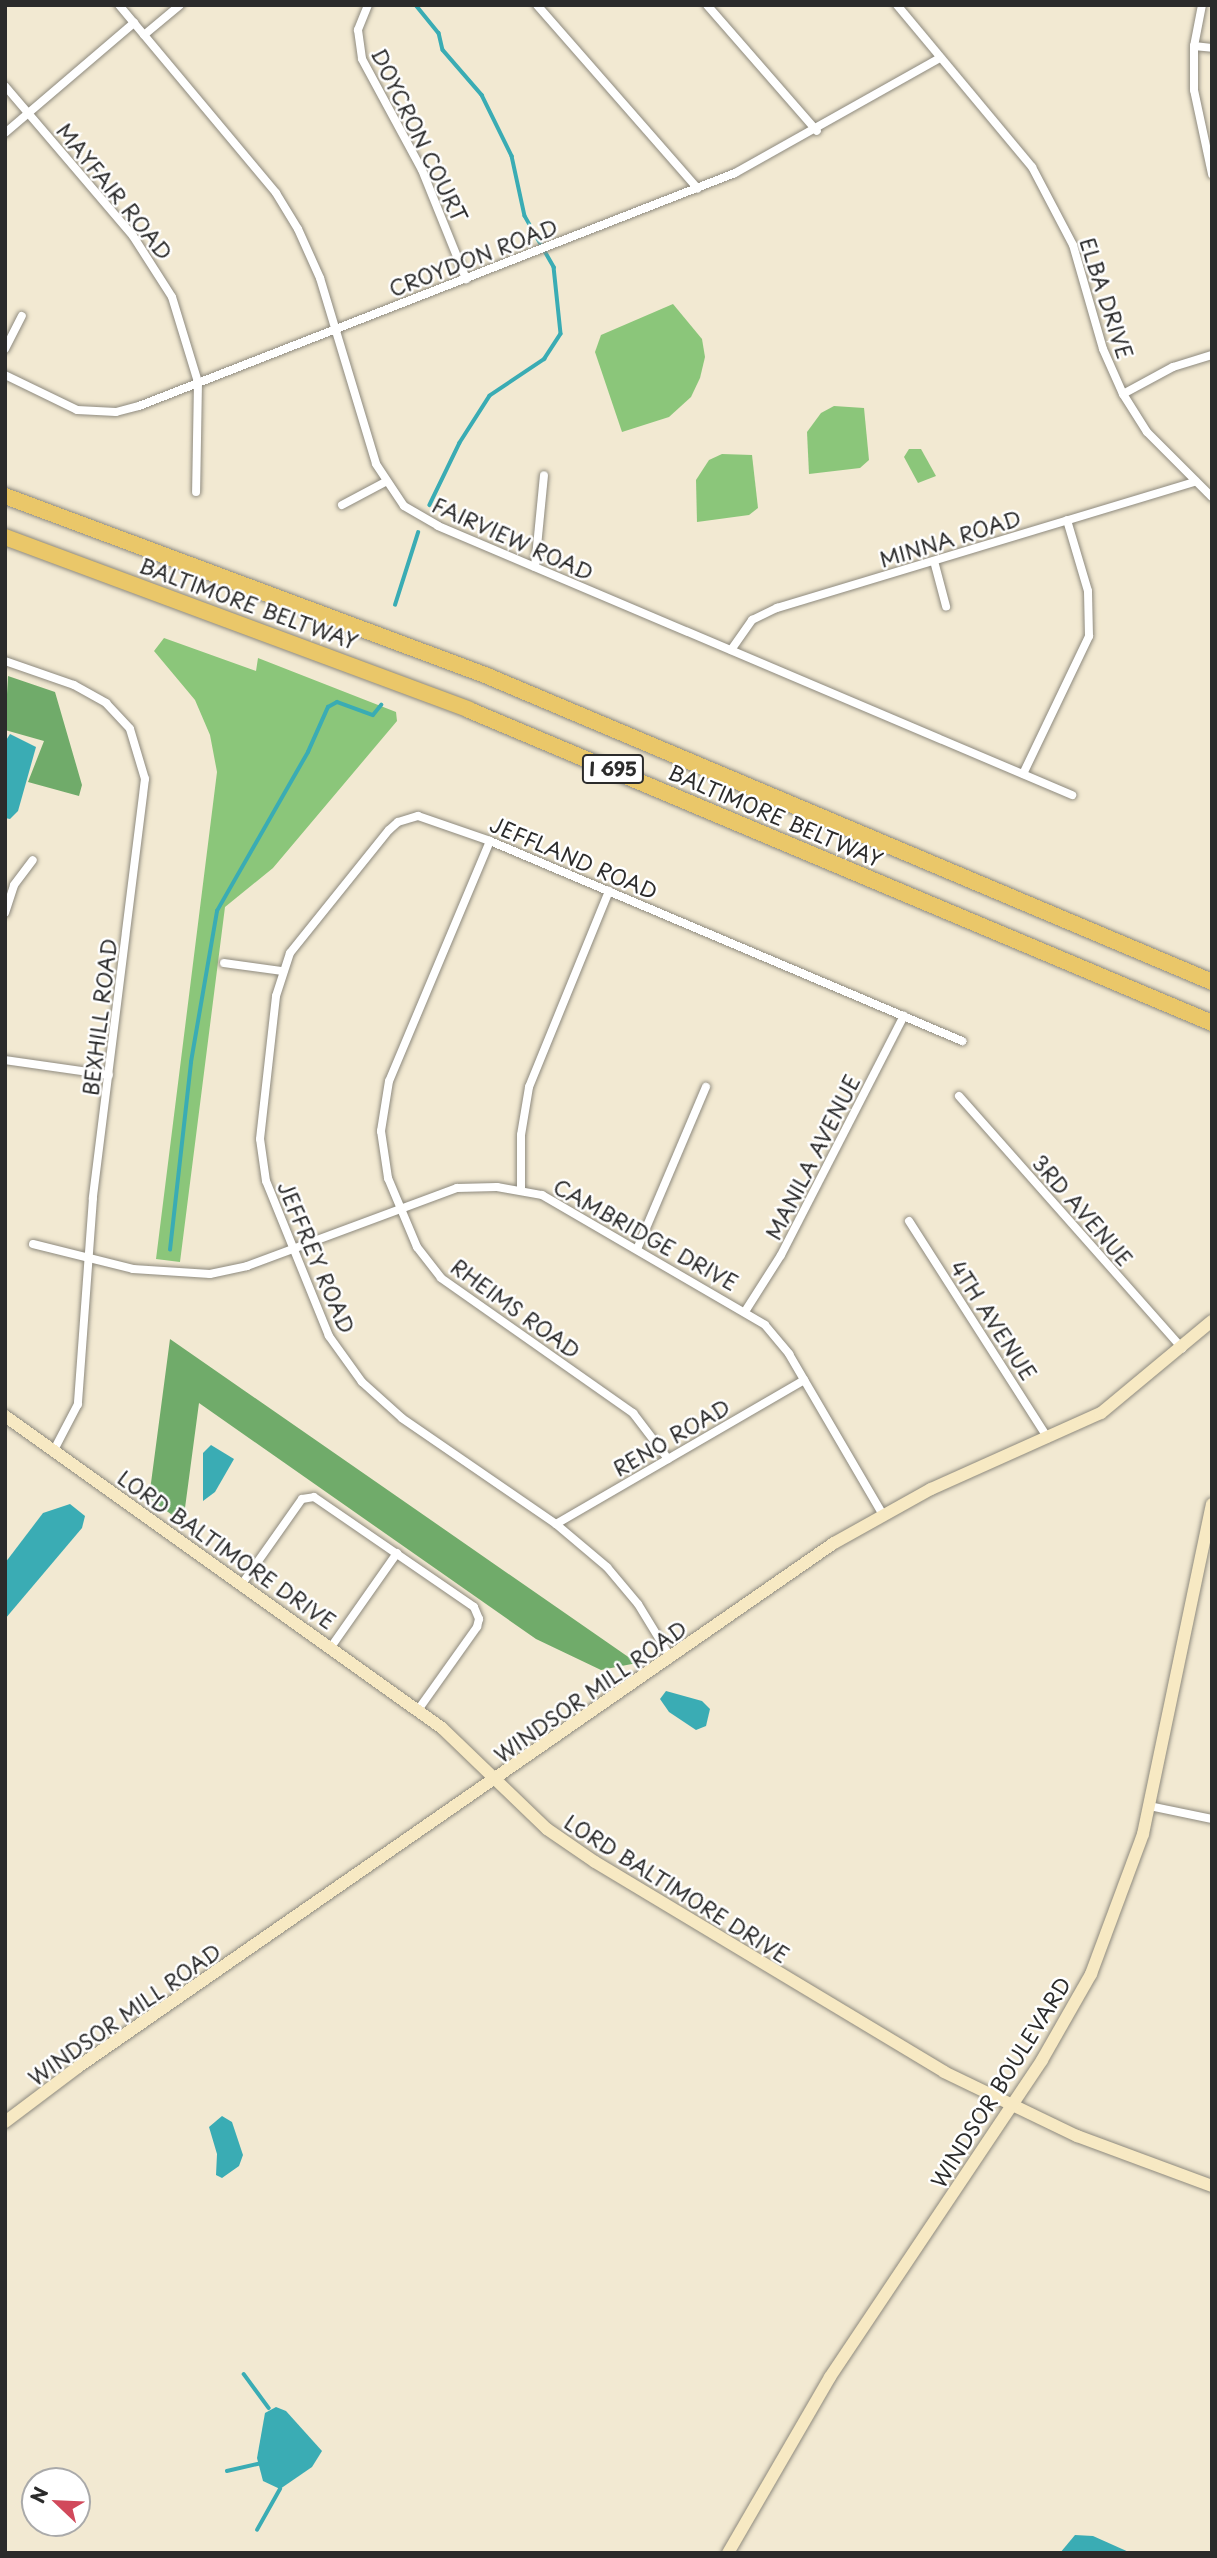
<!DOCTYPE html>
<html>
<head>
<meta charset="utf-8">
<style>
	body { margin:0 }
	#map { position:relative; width:1217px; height:2558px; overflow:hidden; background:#f2e9d2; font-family:"Playpen Sans",sans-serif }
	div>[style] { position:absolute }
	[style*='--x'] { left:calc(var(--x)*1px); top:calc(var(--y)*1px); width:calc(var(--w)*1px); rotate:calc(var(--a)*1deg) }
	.green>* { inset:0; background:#8bc67a }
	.forest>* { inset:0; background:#70ab6a }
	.water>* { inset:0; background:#3aacb4 }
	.stream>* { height:3.5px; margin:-1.75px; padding:0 1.75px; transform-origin:1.75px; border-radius:1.75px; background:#3aacb4 }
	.roads { filter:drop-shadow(0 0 2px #8e8a7e) drop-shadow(0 0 2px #8e8a7e) }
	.minor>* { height:8px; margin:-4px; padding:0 4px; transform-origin:4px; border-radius:4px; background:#fff }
	.secondary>* { height:12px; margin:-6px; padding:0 6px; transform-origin:6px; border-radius:6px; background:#f7e9c3 }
	.motorway>* { height:16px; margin:-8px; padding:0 8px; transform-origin:8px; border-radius:8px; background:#eac769 }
	span { translate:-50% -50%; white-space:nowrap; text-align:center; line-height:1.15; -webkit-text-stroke:5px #fff; paint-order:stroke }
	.shield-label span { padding:2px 5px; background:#fff; border:2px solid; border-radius:5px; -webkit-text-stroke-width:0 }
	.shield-label { font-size:19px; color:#2b2b2b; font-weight:700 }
	.street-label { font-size:21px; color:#2b2b2b }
	.frame { position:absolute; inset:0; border:7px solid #2b2b2b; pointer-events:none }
	.north { position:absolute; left:21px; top:2467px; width:70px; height:70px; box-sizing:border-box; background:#fff; border:2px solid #aaa; border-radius:50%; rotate:293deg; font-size:19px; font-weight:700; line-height:28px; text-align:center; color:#2b2b2b }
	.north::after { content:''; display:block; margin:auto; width:24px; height:32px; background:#d1495b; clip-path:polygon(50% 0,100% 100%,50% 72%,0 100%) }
</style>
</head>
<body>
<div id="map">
	<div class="green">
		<i style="clip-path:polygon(673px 304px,702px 339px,705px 357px,700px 378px,691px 397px,669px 417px,622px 432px,595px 352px,601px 335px)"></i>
		<i style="clip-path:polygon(834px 406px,864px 408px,869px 460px,860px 468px,809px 474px,807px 432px,821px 413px)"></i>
		<i style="clip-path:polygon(909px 449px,921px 449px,936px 476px,918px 483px,904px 457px)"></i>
		<i style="clip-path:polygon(722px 454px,752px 455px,758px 508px,749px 515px,697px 522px,696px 480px,709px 460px)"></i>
		<i style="clip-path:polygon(164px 638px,256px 671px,258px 658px,396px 712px,397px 721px,273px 868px,225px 907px,180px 1262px,156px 1259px,217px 772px,210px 735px,195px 700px,154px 651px)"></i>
	</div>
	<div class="forest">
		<i style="clip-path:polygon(8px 676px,55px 692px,82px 785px,79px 796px,28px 782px,44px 741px,5px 730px)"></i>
		<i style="clip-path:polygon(170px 1339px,637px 1663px,601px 1670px,536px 1639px,199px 1403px,183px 1523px,149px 1498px)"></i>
	</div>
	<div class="water">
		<i style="clip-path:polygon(10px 734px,36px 747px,18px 811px,10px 819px,5px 818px,5px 742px)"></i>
		<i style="clip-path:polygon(211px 1445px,234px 1459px,215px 1492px,203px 1501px,203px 1453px)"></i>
		<i style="clip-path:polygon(70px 1504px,85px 1516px,82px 1528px,5px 1619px,5px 1563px,43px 1513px)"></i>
		<i style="clip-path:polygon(666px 1691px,702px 1701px,710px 1709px,706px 1726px,696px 1730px,669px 1712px,660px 1699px)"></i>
		<i style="clip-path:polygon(222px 2116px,232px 2122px,243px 2155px,239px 2166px,222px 2178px,216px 2175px,217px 2154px,209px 2127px)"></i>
		<i style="clip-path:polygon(276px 2407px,286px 2411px,322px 2451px,312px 2467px,280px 2489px,263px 2481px,257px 2458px,265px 2413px)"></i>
		<i style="clip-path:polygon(1075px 2535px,1093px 2536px,1131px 2553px,1060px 2553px)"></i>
	</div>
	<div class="stream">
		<i style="--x:416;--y:5;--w:36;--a:51"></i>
		<i style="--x:439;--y:33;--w:17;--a:77"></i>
		<i style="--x:443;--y:50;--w:60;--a:49.1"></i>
		<i style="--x:482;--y:95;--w:68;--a:63.8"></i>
		<i style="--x:512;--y:156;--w:61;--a:77.8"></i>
		<i style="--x:525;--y:216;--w:59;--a:60.4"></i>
		<i style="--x:554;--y:267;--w:67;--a:84"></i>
		<i style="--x:561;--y:334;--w:30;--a:123"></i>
		<i style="--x:545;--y:359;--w:66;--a:146.1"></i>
		<i style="--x:490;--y:396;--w:56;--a:122.6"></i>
		<i style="--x:460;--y:443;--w:69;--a:115.8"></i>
		<i style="--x:395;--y:605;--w:76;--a:-72.3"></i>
		<i style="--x:170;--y:1250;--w:189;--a:-83.6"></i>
		<i style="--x:191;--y:1062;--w:153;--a:-80.2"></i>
		<i style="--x:217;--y:911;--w:183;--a:-60.2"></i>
		<i style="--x:308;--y:752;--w:49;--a:-66"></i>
		<i style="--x:328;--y:707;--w:10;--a:-29"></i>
		<i style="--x:337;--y:702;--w:38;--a:20"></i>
		<i style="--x:373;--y:715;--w:13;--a:-51"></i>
		<i style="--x:244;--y:2374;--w:42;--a:53.7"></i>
		<i style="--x:227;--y:2471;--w:32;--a:-13"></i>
		<i style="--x:257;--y:2530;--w:47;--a:-60.7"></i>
	</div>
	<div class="roads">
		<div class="minor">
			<i style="--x:119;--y:5;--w:245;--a:50.1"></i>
			<i style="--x:276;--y:193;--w:42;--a:58.6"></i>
			<i style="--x:298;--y:229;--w:54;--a:65.8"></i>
			<i style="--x:320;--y:278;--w:194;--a:73.2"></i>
			<i style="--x:376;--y:464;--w:50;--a:56.3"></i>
			<i style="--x:404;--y:506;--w:39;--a:30"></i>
			<i style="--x:438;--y:526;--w:689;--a:22.99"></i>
			<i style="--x:368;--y:5;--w:27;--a:112"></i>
			<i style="--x:358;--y:30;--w:29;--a:82"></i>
			<i style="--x:362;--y:59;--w:126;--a:61.6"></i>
			<i style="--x:422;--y:170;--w:118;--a:68"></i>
			<i style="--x:537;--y:5;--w:244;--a:48.8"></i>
			<i style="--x:707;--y:5;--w:167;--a:48.9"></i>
			<i style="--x:897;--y:5;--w:211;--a:50.2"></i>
			<i style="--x:1032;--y:167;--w:88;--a:62.3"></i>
			<i style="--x:1073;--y:245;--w:108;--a:73.9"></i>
			<i style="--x:1103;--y:349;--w:49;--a:66"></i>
			<i style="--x:1123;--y:394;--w:45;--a:57.7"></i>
			<i style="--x:1147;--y:432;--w:92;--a:45"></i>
			<i style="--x:1202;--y:5;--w:42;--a:101"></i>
			<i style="--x:1194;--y:46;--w:44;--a:90"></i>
			<i style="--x:1194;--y:90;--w:86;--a:77.9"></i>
			<i style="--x:144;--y:35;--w:47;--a:-39.8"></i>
			<i style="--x:1194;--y:46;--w:18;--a:6"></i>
			<i style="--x:5;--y:86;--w:197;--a:49.5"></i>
			<i style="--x:133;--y:236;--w:72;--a:57.4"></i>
			<i style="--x:172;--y:297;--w:89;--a:73"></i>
			<i style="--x:198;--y:382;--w:110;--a:91"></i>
			<i style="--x:5;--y:133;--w:170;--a:-40.5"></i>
			<i style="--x:5;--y:349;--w:37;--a:-63"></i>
			<i style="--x:5;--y:375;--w:80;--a:25.9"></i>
			<i style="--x:77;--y:410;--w:39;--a:3"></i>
			<i style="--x:116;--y:412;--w:24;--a:-15"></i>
			<i style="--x:139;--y:406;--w:640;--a:-21.35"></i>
			<i style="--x:735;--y:173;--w:233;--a:-29.3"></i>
			<i style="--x:1123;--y:394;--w:57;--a:-28.4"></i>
			<i style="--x:1173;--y:367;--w:41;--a:-17.1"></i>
			<i style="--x:342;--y:505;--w:49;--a:-28.1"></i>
			<i style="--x:934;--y:561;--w:47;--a:75.1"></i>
			<i style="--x:535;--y:567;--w:92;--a:-84.4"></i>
			<i style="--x:731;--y:650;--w:37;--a:-55"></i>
			<i style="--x:752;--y:620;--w:28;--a:-26"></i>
			<i style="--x:777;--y:608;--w:437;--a:-16.8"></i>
			<i style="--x:5;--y:661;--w:73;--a:19.2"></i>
			<i style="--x:74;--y:685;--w:37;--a:29"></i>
			<i style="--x:106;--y:703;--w:35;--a:47"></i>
			<i style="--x:130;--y:729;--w:52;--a:73.3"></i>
			<i style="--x:145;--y:779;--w:422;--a:97.1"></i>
			<i style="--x:93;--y:1198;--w:207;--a:94.2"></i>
			<i style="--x:78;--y:1404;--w:52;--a:117.6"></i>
			<i style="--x:1023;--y:774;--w:153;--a:-64.4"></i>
			<i style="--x:1089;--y:636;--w:45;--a:-91.3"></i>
			<i style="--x:1088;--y:591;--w:74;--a:-106.5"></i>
			<i style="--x:490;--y:841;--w:260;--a:112.8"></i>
			<i style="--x:389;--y:1081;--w:51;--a:99.1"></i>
			<i style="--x:381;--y:1131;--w:48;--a:81.5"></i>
			<i style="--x:388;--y:1178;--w:75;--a:67.2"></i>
			<i style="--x:417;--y:1247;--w:39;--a:52"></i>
			<i style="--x:441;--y:1278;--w:235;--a:35.1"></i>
			<i style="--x:633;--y:1413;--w:58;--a:52.7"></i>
			<i style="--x:5;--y:913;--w:29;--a:-72"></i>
			<i style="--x:14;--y:885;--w:31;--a:-53"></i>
			<i style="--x:224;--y:963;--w:59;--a:7.9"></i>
			<i style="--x:5;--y:1060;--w:105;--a:8.2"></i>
			<i style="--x:959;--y:1096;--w:337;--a:48.5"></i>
			<i style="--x:521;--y:1189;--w:54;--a:-90"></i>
			<i style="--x:521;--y:1135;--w:49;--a:-80.5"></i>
			<i style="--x:529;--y:1087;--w:212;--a:-67.8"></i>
			<i style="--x:909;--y:1221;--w:258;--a:57.4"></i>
			<i style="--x:33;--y:1244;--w:103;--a:14"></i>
			<i style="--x:133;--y:1269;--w:77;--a:3.7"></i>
			<i style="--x:210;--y:1274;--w:38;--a:-12"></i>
			<i style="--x:247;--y:1266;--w:224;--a:-20.4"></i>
			<i style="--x:457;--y:1188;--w:40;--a:-1.4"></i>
			<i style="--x:497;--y:1187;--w:46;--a:10.1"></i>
			<i style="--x:542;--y:1195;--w:258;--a:30.2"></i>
			<i style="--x:765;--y:1325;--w:38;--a:50"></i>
			<i style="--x:789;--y:1354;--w:184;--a:59.7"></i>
			<i style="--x:638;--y:1247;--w:174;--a:-67"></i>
			<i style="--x:746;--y:1310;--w:65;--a:-57.5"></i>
			<i style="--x:781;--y:1255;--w:269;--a:-62.8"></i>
			<i style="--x:556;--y:1524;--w:287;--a:-30.1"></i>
			<i style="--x:242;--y:1584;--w:104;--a:-54.8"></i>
			<i style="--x:302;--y:1499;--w:12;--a:-9"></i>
			<i style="--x:314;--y:1497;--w:194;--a:34.5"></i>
			<i style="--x:474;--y:1607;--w:13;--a:67"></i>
			<i style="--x:479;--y:1619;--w:8;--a:104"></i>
			<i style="--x:477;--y:1627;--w:102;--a:125.4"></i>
			<i style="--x:331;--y:1647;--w:115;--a:-54.9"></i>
			<i style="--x:671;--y:1658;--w:63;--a:-121.4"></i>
			<i style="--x:638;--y:1604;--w:48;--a:-130"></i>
			<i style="--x:607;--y:1567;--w:67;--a:-139.9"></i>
			<i style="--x:556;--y:1524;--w:187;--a:-145.5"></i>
			<i style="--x:402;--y:1418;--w:54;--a:-138"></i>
			<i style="--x:362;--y:1382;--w:57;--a:-125.7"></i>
			<i style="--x:329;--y:1336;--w:167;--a:-112.1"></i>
			<i style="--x:266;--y:1181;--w:42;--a:-98.1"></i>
			<i style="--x:260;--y:1139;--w:144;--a:-83.6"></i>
			<i style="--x:276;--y:996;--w:45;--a:-72"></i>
			<i style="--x:290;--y:953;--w:158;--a:-51.2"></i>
			<i style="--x:389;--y:830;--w:12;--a:-42"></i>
			<i style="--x:398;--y:822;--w:21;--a:-17"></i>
			<i style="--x:418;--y:816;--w:76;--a:19.1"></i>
			<i style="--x:490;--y:841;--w:513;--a:22.96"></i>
			<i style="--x:1149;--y:1806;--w:64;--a:11.7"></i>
		</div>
		<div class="secondary">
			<i style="--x:5;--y:1416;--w:537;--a:35.53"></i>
			<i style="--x:442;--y:1728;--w:146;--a:43.9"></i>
			<i style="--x:547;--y:1829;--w:58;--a:34.5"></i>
			<i style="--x:595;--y:1862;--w:407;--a:31"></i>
			<i style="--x:944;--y:2072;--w:148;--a:25.7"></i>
			<i style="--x:1077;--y:2136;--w:144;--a:20.3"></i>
			<i style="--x:5;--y:2122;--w:91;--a:-37"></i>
			<i style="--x:78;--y:2067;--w:920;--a:-34.73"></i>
			<i style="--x:834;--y:1543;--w:111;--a:-29.1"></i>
			<i style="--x:931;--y:1489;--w:186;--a:-24.1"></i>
			<i style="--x:1101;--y:1413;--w:144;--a:-39.7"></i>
			<i style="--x:728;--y:2553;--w:203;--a:-59.9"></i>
			<i style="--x:830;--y:2377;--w:381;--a:-56.2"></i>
			<i style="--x:1042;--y:2060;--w:99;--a:-60.3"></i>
			<i style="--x:1091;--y:1974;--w:149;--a:-69.6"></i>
			<i style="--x:1143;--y:1834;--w:337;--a:-78.2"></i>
		</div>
		<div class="motorway">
			<i style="--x:5;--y:496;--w:512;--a:20.45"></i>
			<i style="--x:485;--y:675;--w:789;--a:22.89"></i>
			<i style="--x:5;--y:537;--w:495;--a:20.4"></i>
			<i style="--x:469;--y:710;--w:806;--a:22.84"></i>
		</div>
	</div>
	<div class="shield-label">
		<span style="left:613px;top:769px">I 695</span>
	</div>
	<div class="street-label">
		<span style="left:420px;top:135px;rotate:64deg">DOYCRON COURT</span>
		<span style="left:115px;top:191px;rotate:51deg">MAYFAIR ROAD</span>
		<span style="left:473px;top:257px;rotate:-21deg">CROYDON ROAD</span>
		<span style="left:1107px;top:298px;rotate:72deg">ELBA DRIVE</span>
		<span style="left:513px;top:538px;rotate:24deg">FAIRVIEW ROAD</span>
		<span style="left:950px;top:538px;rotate:-17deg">MINNA ROAD</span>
		<span style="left:249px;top:603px;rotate:20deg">BALTIMORE BELTWAY</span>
		<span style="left:776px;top:815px;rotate:23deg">BALTIMORE BELTWAY</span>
		<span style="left:574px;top:857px;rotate:23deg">JEFFLAND ROAD</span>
		<span style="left:99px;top:1017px;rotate:-83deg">BEXHILL ROAD</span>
		<span style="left:812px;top:1157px;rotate:-63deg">MANILA AVENUE</span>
		<span style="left:1083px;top:1210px;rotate:49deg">3RD AVENUE</span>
		<span style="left:646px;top:1234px;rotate:29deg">CAMBRIDGE DRIVE</span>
		<span style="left:317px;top:1257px;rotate:67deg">JEFFREY ROAD</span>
		<span style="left:516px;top:1308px;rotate:36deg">RHEIMS ROAD</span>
		<span style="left:994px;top:1320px;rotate:57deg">4TH AVENUE</span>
		<span style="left:671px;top:1437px;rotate:-30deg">RENO ROAD</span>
		<span style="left:227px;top:1549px;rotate:35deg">LORD BALTIMORE DRIVE</span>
		<span style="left:590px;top:1691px;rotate:-35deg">WINDSOR MILL ROAD</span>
		<span style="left:677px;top:1888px;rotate:32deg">LORD BALTIMORE DRIVE</span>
		<span style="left:124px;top:2014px;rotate:-35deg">WINDSOR MILL ROAD</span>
		<span style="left:1000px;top:2082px;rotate:-58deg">WINDSOR BOULEVARD</span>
	</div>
	<div class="frame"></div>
	<div class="north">N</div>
</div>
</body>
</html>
